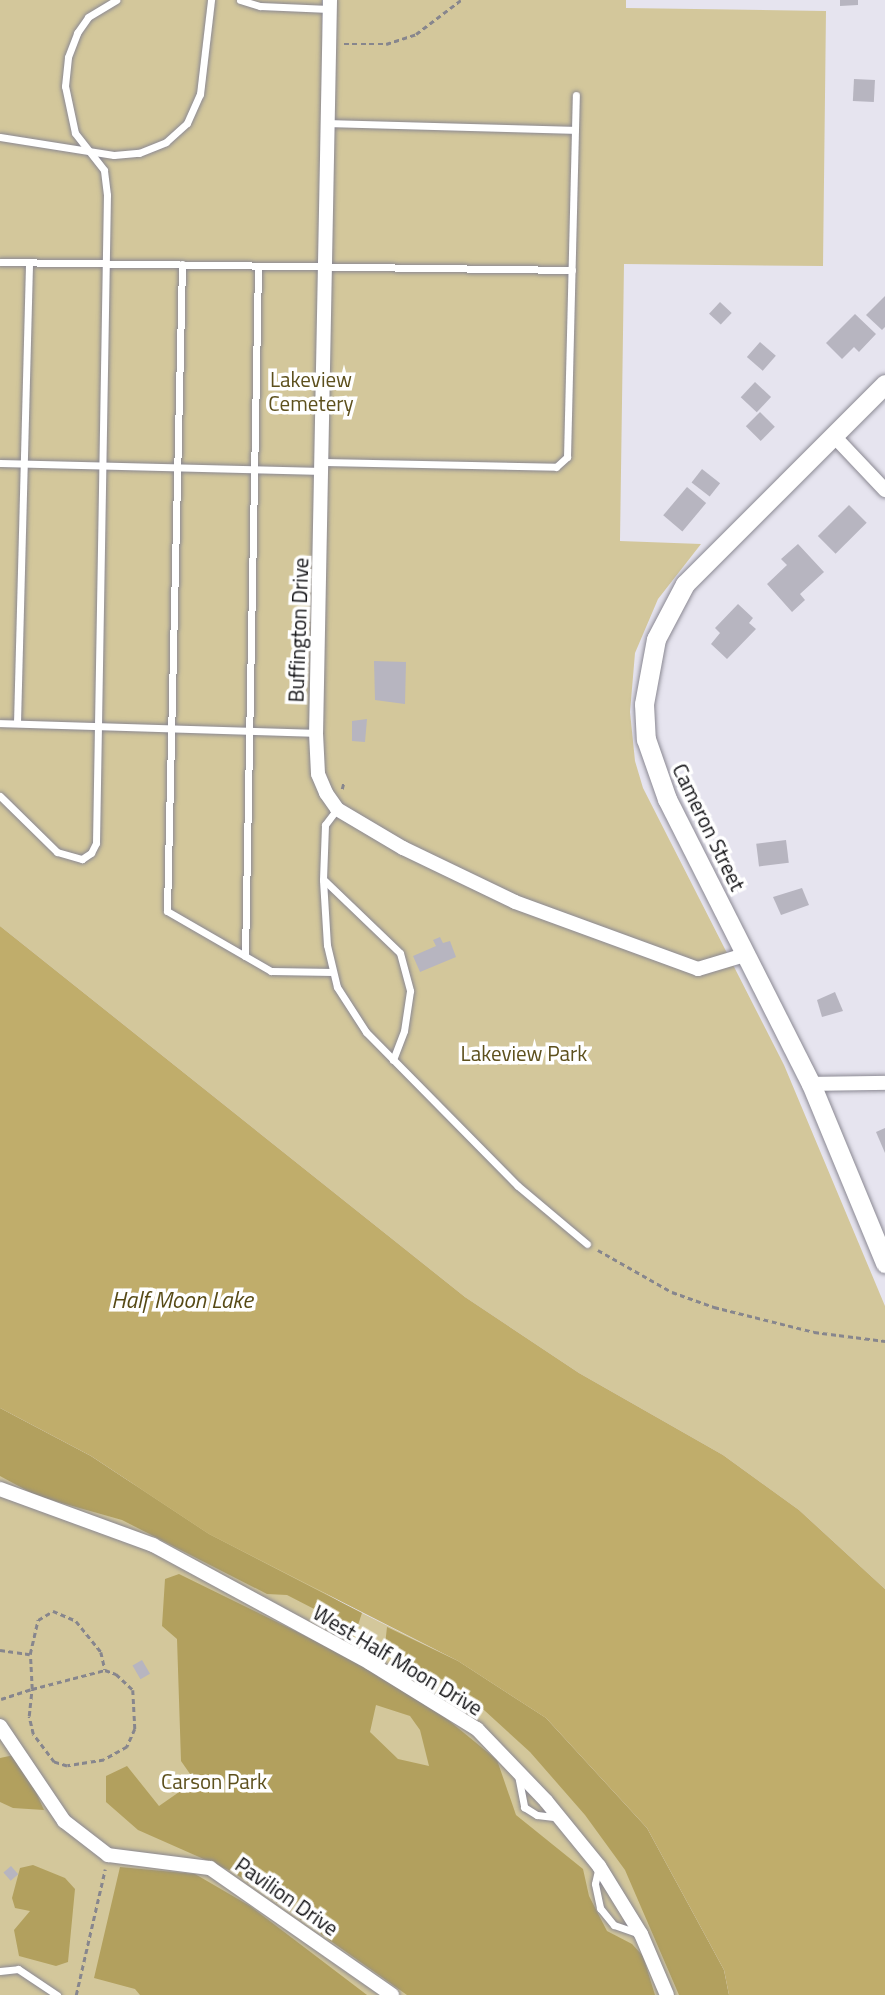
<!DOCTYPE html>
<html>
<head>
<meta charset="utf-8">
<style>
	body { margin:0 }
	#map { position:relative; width:885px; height:1995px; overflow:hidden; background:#e6e4ef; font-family:"Titillium Web",sans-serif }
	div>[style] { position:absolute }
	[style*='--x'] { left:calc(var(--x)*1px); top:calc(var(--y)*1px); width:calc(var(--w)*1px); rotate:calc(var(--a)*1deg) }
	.green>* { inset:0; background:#d3c79b }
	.forest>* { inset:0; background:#b2a05e }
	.water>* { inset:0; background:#c0ad6b }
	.building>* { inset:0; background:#b7b5c0; transform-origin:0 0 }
	.path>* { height:2.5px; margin-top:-1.25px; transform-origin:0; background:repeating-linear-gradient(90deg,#87868d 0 5px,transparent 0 8.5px) }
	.roads { filter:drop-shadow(0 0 2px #8a8892) drop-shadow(0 0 2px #8a8892) }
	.lane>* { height:7px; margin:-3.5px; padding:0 3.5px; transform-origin:3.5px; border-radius:3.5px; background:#fff }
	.street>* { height:14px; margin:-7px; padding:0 7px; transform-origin:7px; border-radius:7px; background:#fff }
	.secondary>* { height:19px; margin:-9.5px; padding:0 9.5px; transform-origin:9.5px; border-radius:9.5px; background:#fff }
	span { translate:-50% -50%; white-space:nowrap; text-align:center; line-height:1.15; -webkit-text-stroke:7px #fff; paint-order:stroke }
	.park-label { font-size:21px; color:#5d501d }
	.street-label { font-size:21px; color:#111114 }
	.water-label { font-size:23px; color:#574a16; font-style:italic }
</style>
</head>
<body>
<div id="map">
	<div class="green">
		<i style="clip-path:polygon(0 0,322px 0,322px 33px,334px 40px,335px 0,626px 0,626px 8px,826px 11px,823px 266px,624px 264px,620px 541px,701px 544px,658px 599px,635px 653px,630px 712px,635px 761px,643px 788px,784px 1065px,885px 1306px,885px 1589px,799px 1510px,723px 1455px,579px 1373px,465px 1297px,0 926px)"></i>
		<i style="clip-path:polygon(0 1408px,344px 1604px,458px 1661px,546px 1718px,729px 1995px,0 1995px)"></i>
	</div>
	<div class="forest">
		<i style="clip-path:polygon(0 1408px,91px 1456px,209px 1534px,362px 1613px,353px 1640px,315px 1622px,320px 1612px,287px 1595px,267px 1594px,122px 1520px,37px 1496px,0 1476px)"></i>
		<i style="clip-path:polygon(evenodd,179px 1574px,352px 1659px,447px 1719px,497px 1760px,516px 1815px,583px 1869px,589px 1896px,607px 1931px,632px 1944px,643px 1956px,655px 1995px,407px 1995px,233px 1872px,138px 1830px,106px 1802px,106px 1776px,127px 1766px,159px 1806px,195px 1781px,181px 1761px,177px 1639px,162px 1626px,165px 1579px,179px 1574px,376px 1705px,410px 1716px,420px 1730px,429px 1766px,398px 1759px,370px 1732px,376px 1705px)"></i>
		<i style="clip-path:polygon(387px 1627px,458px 1661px,546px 1718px,647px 1828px,724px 1970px,729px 1995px,679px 1995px,625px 1870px,585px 1815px,530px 1752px,484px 1710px,446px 1681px,384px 1654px)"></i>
		<i style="clip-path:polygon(14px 1755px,31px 1781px,44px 1810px,13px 1808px,0 1802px,0 1758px)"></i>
		<i style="clip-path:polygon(33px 1865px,65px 1878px,75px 1889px,68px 1962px,56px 1966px,19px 1956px,14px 1930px,30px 1911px,15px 1908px,12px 1898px,20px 1868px)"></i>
		<i style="clip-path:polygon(120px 1867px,195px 1874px,250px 1906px,367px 1995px,140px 1995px,135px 1989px,94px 1978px)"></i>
	</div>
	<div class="water">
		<i style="clip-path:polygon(0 926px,465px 1297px,579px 1373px,723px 1455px,799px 1510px,885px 1589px,885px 1995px,729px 1995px,724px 1970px,647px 1828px,546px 1718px,458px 1661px,209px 1534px,91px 1456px,0 1408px)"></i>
	</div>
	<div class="building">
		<i style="clip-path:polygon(840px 0,858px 0,858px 5px,840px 6px)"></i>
		<i style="left:854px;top:79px;width:21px;height:22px;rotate:3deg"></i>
		<i style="clip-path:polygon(885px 296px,885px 327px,882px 330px,866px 315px)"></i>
		<i style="left:720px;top:302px;width:16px;height:16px;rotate:43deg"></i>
		<i style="clip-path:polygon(855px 314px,876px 334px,859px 352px,854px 347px,842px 359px,826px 343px)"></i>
		<i style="left:760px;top:342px;width:21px;height:20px;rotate:41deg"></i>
		<i style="left:755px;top:382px;width:22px;height:21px;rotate:43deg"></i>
		<i style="left:760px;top:412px;width:21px;height:20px;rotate:45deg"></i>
		<i style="left:702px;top:469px;width:23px;height:17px;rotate:38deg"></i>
		<i style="left:687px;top:487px;width:25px;height:37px;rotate:40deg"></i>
		<i style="left:849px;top:505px;width:25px;height:44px;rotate:45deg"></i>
		<i style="clip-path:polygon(798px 544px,824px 572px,800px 594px,805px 600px,792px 612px,767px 584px,787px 565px,781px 559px)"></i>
		<i style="clip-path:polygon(738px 604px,753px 618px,749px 623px,756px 629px,727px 659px,711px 644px,720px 633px,715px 628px)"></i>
		<i style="clip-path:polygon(374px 661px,406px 662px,405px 704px,375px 700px)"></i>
		<i style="clip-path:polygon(367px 719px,365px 742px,352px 741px,352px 721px)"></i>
		<i style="left:786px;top:840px;width:23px;height:30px;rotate:83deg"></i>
		<i style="clip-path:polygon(802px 888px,809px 905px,781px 915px,773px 897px)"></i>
		<i style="clip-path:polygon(440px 937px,443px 943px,450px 941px,456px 957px,420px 972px,413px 956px,436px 946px,433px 940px)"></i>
		<i style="clip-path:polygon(835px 992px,843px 1011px,822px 1017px,817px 1000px)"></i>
		<i style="clip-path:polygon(885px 1128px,885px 1153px,876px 1132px)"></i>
		<i style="left:142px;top:1660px;width:16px;height:11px;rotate:60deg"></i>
		<i style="left:11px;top:1866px;width:11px;height:10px;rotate:49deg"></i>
	</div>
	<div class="path">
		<i style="--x:344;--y:44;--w:42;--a:0"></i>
		<i style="--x:386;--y:44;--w:32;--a:-18"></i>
		<i style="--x:416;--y:34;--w:56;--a:-37.1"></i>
		<i style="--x:342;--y:789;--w:8;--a:-76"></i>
		<i style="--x:598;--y:1250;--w:85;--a:29.6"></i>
		<i style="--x:672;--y:1292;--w:45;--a:19.7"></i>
		<i style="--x:714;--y:1307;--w:103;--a:14"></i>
		<i style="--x:814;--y:1332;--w:72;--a:7.2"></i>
		<i style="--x:0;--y:1650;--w:30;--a:8"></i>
		<i style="--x:1;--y:1699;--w:33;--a:-18"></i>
		<i style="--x:32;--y:1689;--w:75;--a:-14.6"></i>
		<i style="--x:105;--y:1670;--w:12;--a:20"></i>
		<i style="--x:116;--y:1674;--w:23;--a:43"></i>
		<i style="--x:133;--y:1690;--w:39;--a:87"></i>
		<i style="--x:135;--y:1729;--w:20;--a:114"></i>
		<i style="--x:127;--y:1747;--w:26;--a:151"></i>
		<i style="--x:104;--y:1760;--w:37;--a:171"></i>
		<i style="--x:67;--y:1766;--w:14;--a:-163"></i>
		<i style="--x:54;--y:1762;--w:35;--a:-127"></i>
		<i style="--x:33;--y:1734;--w:18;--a:-103"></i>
		<i style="--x:29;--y:1716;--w:27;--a:-84"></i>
		<i style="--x:32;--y:1689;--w:35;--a:-93"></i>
		<i style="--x:30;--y:1654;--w:35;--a:-77"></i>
		<i style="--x:38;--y:1620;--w:17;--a:-31"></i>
		<i style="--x:53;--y:1611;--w:25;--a:23"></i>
		<i style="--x:76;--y:1621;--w:40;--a:51"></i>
		<i style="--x:101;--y:1652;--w:18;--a:77"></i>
		<i style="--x:76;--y:1995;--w:129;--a:-77"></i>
	</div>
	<div class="roads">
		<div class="lane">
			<i style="--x:240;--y:0;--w:21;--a:17"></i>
			<i style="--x:260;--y:6;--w:69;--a:2.5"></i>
			<i style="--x:329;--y:123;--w:246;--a:1.6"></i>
			<i style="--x:0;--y:137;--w:115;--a:9"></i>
			<i style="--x:114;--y:155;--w:25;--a:-5"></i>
			<i style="--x:139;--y:153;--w:29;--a:-22"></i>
			<i style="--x:166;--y:142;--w:28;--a:-42"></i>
			<i style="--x:187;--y:123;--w:32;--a:-66"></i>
			<i style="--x:200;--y:94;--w:95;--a:-83.3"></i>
			<i style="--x:0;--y:262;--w:572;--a:0.8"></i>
			<i style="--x:182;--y:264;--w:647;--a:91.33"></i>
			<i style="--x:167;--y:911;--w:120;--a:30"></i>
			<i style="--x:271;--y:971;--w:62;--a:0.9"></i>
			<i style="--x:324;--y:462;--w:232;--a:1.2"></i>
			<i style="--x:556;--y:467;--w:15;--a:-42"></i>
			<i style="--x:567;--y:457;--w:362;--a:-88.6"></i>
			<i style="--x:0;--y:463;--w:323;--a:1.4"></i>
			<i style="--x:0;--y:723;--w:316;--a:1.8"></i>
			<i style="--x:17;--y:723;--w:460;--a:-88.5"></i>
			<i style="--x:0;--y:796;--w:80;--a:44.5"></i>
			<i style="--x:57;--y:852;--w:26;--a:16"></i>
			<i style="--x:82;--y:859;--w:11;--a:-34"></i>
			<i style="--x:91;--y:853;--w:11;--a:-63"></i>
			<i style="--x:96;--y:843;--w:648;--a:-89.03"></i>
			<i style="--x:107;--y:195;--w:25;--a:-97"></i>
			<i style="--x:104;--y:170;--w:47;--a:-128.1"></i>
			<i style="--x:75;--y:133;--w:48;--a:-102"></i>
			<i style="--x:65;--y:86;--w:29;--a:-84"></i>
			<i style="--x:68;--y:57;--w:26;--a:-69"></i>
			<i style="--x:77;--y:33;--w:19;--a:-55"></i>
			<i style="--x:88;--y:17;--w:33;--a:-31"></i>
			<i style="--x:337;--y:809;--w:20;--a:127"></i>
			<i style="--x:325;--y:825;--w:55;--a:92.1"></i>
			<i style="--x:323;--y:880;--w:65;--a:86.5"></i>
			<i style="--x:327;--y:945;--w:43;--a:76.6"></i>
			<i style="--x:337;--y:987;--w:54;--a:57.2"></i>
			<i style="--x:366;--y:1032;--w:216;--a:45.4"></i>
			<i style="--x:518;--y:1186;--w:90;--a:40"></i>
			<i style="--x:324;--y:880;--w:105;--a:43.8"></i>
			<i style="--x:400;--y:953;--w:39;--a:75"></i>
			<i style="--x:410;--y:991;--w:40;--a:98.5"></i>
			<i style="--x:404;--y:1031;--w:31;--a:111"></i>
			<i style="--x:245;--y:956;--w:690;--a:-88.92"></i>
			<i style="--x:518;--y:1775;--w:33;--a:79"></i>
			<i style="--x:524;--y:1807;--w:15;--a:32"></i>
			<i style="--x:537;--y:1815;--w:23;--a:7"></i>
			<i style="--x:599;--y:1866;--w:18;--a:103"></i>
			<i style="--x:595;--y:1884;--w:25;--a:78"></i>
			<i style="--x:600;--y:1908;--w:22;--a:51"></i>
			<i style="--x:614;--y:1925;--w:28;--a:19"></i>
			<i style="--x:0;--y:1971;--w:18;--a:-6"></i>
			<i style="--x:18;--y:1969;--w:47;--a:33.7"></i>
		</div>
		<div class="street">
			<i style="--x:330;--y:0;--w:733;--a:91.09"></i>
			<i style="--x:316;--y:733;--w:41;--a:87.2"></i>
			<i style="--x:318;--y:774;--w:21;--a:67"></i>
			<i style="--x:326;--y:793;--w:19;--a:55"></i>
			<i style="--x:337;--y:809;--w:77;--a:30.6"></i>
			<i style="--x:403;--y:848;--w:124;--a:25.7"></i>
			<i style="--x:515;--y:902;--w:195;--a:20.1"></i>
			<i style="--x:698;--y:969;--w:52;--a:-16.7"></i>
			<i style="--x:833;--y:435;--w:76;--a:46.6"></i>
			<i style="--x:811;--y:1084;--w:74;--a:-0.8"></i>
			<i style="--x:0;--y:1489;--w:163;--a:20.1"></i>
			<i style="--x:153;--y:1545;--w:247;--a:28.5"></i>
			<i style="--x:370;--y:1663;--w:126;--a:31.7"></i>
			<i style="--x:477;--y:1729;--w:100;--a:46.2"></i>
			<i style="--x:546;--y:1801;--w:84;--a:50.8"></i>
			<i style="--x:599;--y:1866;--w:80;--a:58.3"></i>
			<i style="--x:641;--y:1934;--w:66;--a:66.9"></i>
			<i style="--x:0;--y:1726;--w:115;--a:56"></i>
			<i style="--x:64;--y:1821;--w:56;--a:37.7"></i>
			<i style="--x:108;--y:1855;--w:103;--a:7.3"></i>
			<i style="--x:210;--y:1868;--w:222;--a:34.9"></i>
		</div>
		<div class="secondary">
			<i style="--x:885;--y:384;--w:283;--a:135"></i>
			<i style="--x:685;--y:584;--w:62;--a:117.8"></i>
			<i style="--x:656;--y:639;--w:66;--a:100.5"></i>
			<i style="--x:644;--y:704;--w:35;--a:87"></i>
			<i style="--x:646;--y:739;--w:64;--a:70.7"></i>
			<i style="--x:667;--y:799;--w:319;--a:63.2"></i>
			<i style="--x:811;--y:1084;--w:194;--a:67.5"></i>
		</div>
	</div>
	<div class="park-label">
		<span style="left:311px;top:391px">Lakeview<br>Cemetery</span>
		<span style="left:524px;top:1053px">Lakeview Park</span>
		<span style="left:214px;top:1781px">Carson Park</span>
	</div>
	<div class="street-label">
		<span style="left:298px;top:630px;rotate:-88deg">Buffington Drive</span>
		<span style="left:709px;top:827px;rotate:64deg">Cameron Street</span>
		<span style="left:398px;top:1660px;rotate:31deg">West Half Moon Drive</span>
		<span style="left:287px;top:1896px;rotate:35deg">Pavilion Drive</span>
	</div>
	<div class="water-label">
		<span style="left:182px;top:1300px">Half Moon Lake</span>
	</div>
</div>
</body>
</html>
